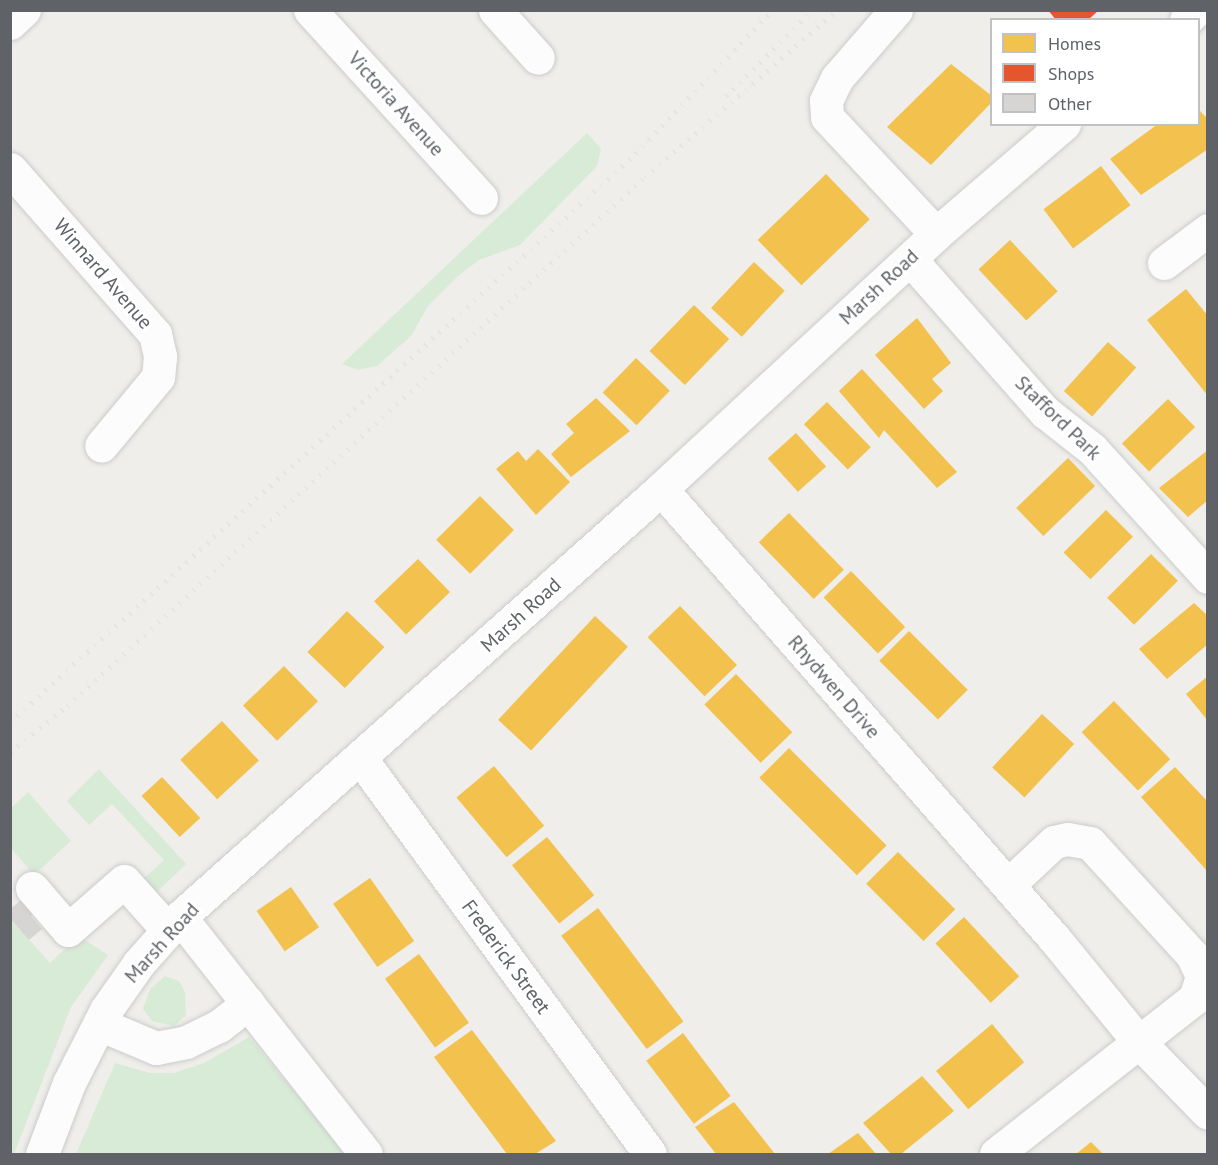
<!DOCTYPE html>
<html>
<head>
<meta charset="utf-8">
<style>
	body { margin:0 }
	#map { position:relative; width:1218px; height:1165px; overflow:hidden; background:#efeeea; font-family:"PT Sans",sans-serif }
	div>[style] { position:absolute }
	[style*='--x'] { left:calc(var(--x)*1px); top:calc(var(--y)*1px); width:calc(var(--w)*1px); rotate:calc(var(--a)*1deg) }
	.green>* { inset:0; background:#d8ebd6 }
	.homes>* { inset:0; background:#f2c14e; transform-origin:0 0 }
	.shops>* { inset:0; background:#e4572e }
	.building>* { inset:0; background:#d6d5d3 }
	.roads { filter:drop-shadow(0 0 2px #cbcccc) drop-shadow(0 0 2px #cbcccc) }
	.minor>* { height:33px; margin:-16.5px; padding:0 16.5px; transform-origin:16.5px; border-radius:16.5px; background:#fdfcfc }
	.rail>* { height:4.5px; margin-top:-2.25px; transform-origin:0; background:repeating-linear-gradient(90deg,#e4e4e4 0 1.5px,transparent 0 9.5px) }
	span { translate:-50% -50%; white-space:nowrap; text-align:center; line-height:1.15; -webkit-text-stroke:6px #fff; paint-order:stroke }
	.street-label { font-size:20px; color:#5f6368 }
	.frame { position:absolute; inset:0; border:12px solid #5f6368; pointer-events:none }
	.legend { position:absolute; left:990px; top:18px; width:210px; height:108px; box-sizing:border-box; background:#fff; border:2px solid #bfc1c3; margin:0; padding:8px 10px; list-style:none; font-size:18px; color:#5f6368 }
	.legend li { display:flex; align-items:center; gap:12px; height:30px }
	.legend b { width:30px; border:2px solid #bfc1c3 }
</style>
</head>
<body>
<div id="map">
	<div class="green">
		<i style="clip-path:polygon(587px 133px,601px 149px,597px 166px,520px 245px,479px 260px,458px 276px,428px 306px,411px 336px,377px 366px,358px 370px,342px 364px)"></i>
		<i style="clip-path:polygon(99px 769px,186px 864px,155px 894px,142px 880px,164px 860px,112px 804px,89px 825px,67px 801px)"></i>
		<i style="clip-path:polygon(28px 792px,71px 841px,34px 875px,11px 848px,11px 808px)"></i>
		<i style="clip-path:polygon(10px 918px,50px 963px,79px 936px,108px 955px,71px 1007px,14px 1154px,10px 1154px)"></i>
		<i style="clip-path:polygon(165px 976px,179px 981px,185px 992px,186px 1015px,174px 1026px,152px 1021px,143px 1009px,150px 989px)"></i>
		<i style="clip-path:polygon(249px 1037px,346px 1154px,76px 1154px,115px 1063px,150px 1073px,174px 1073px,204px 1063px)"></i>
	</div>
	<div class="homes">
		<i style="clip-path:polygon(951px 64px,992px 96px,992px 102px,931px 165px,887px 127px)"></i>
		<i style="clip-path:polygon(1198px 109px,1208px 119px,1208px 149px,1141px 195px,1110px 159px,1158px 124px,1198px 124px)"></i>
		<i style="left:1101px;top:166px;width:49px;height:72px;rotate:53deg"></i>
		<i style="left:826px;top:174px;width:63px;height:95px;rotate:46deg"></i>
		<i style="left:1010px;top:240px;width:70px;height:43px;rotate:47deg"></i>
		<i style="left:754px;top:262px;width:42px;height:63px;rotate:43deg"></i>
		<i style="clip-path:polygon(1186px 289px,1208px 316px,1208px 396px,1147px 320px)"></i>
		<i style="left:694px;top:305px;width:49px;height:64px;rotate:44deg"></i>
		<i style="clip-path:polygon(917px 318px,951px 363px,932px 379px,943px 391px,924px 409px,875px 355px)"></i>
		<i style="left:1108px;top:342px;width:38px;height:66px;rotate:42deg"></i>
		<i style="left:636px;top:358px;width:47px;height:48px;rotate:44deg"></i>
		<i style="clip-path:polygon(862px 369px,957px 472px,937px 488px,884px 430px,879px 438px,839px 391px)"></i>
		<i style="clip-path:polygon(596px 398px,630px 431px,571px 477px,551px 454px,574px 433px,566px 424px)"></i>
		<i style="left:1168px;top:399px;width:39px;height:64px;rotate:46deg"></i>
		<i style="left:827px;top:402px;width:63px;height:32px;rotate:46deg"></i>
		<i style="left:796px;top:433px;width:45px;height:38px;rotate:48deg"></i>
		<i style="clip-path:polygon(538px 449px,570px 482px,536px 515px,496px 469px,518px 451px,526px 461px)"></i>
		<i style="clip-path:polygon(1208px 450px,1208px 500px,1188px 517px,1159px 488px)"></i>
		<i style="left:1068px;top:458px;width:39px;height:72px;rotate:46deg"></i>
		<i style="left:480px;top:496px;width:48px;height:62px;rotate:45deg"></i>
		<i style="left:1106px;top:510px;width:38px;height:60px;rotate:45deg"></i>
		<i style="left:789px;top:513px;width:79px;height:42px;rotate:46deg"></i>
		<i style="left:1151px;top:554px;width:38px;height:62px;rotate:45deg"></i>
		<i style="left:418px;top:559px;width:46px;height:61px;rotate:46deg"></i>
		<i style="left:851px;top:571px;width:78px;height:38px;rotate:46deg"></i>
		<i style="clip-path:polygon(1194px 603px,1208px 616px,1208px 644px,1167px 679px,1139px 649px)"></i>
		<i style="left:680px;top:606px;width:82px;height:45px;rotate:46deg"></i>
		<i style="left:347px;top:611px;width:52px;height:57px;rotate:44deg"></i>
		<i style="left:595px;top:616px;width:45px;height:142px;rotate:43deg"></i>
		<i style="left:909px;top:631px;width:83px;height:42px;rotate:45deg"></i>
		<i style="left:284px;top:666px;width:49px;height:57px;rotate:46deg"></i>
		<i style="left:736px;top:674px;width:81px;height:44px;rotate:46deg"></i>
		<i style="clip-path:polygon(1208px 676px,1208px 721px,1186px 694px)"></i>
		<i style="left:1114px;top:701px;width:81px;height:45px;rotate:46deg"></i>
		<i style="left:1042px;top:714px;width:44px;height:73px;rotate:43deg"></i>
		<i style="left:222px;top:721px;width:54px;height:57px;rotate:47deg"></i>
		<i style="left:789px;top:748px;width:138px;height:42px;rotate:45deg"></i>
		<i style="left:494px;top:766px;width:78px;height:49px;rotate:50deg"></i>
		<i style="clip-path:polygon(1175px 767px,1208px 802px,1208px 872px,1141px 797px)"></i>
		<i style="left:162px;top:777px;width:56px;height:28px;rotate:47deg"></i>
		<i style="left:547px;top:837px;width:75px;height:45px;rotate:51deg"></i>
		<i style="left:898px;top:852px;width:81px;height:45px;rotate:45deg"></i>
		<i style="left:370px;top:878px;width:77px;height:45px;rotate:55deg"></i>
		<i style="left:291px;top:887px;width:49px;height:42px;rotate:55deg"></i>
		<i style="left:598px;top:908px;width:142px;height:46px;rotate:53deg"></i>
		<i style="left:964px;top:917px;width:81px;height:39px;rotate:47deg"></i>
		<i style="left:419px;top:954px;width:85px;height:42px;rotate:54deg"></i>
		<i style="left:992px;top:1024px;width:50px;height:73px;rotate:50deg"></i>
		<i style="clip-path:polygon(472px 1030px,556px 1141px,535px 1154px,507px 1154px,434px 1057px)"></i>
		<i style="left:683px;top:1033px;width:79px;height:46px;rotate:53deg"></i>
		<i style="clip-path:polygon(922px 1076px,954px 1111px,901px 1154px,891px 1154px,863px 1123px)"></i>
		<i style="clip-path:polygon(734px 1102px,775px 1154px,716px 1154px,695px 1127px)"></i>
		<i style="clip-path:polygon(858px 1133px,876px 1154px,828px 1154px)"></i>
		<i style="clip-path:polygon(1091px 1142px,1103px 1154px,1076px 1154px)"></i>
	</div>
	<div class="shops">
		<i style="clip-path:polygon(1048px 10px,1099px 10px,1088px 20px,1056px 20px)"></i>
	</div>
	<div class="building">
		<i style="clip-path:polygon(26px 896px,37px 910px,31px 916px,42px 929px,29px 940px,10px 918px,10px 909px)"></i>
	</div>
	<div class="roads">
		<div class="minor">
			<i style="--x:310;--y:10;--w:254;--a:47.7"></i>
			<i style="--x:495;--y:10;--w:64;--a:48.1"></i>
			<i style="--x:896;--y:10;--w:90;--a:130.9"></i>
			<i style="--x:837;--y:78;--w:25;--a:116"></i>
			<i style="--x:826;--y:101;--w:16;--a:86"></i>
			<i style="--x:827;--y:117;--w:160;--a:47"></i>
			<i style="--x:1186;--y:20;--w:14;--a:-45"></i>
			<i style="--x:10;--y:23;--w:19;--a:-43"></i>
			<i style="--x:10;--y:169;--w:220;--a:48.7"></i>
			<i style="--x:155;--y:334;--w:23;--a:77"></i>
			<i style="--x:160;--y:356;--w:21;--a:95"></i>
			<i style="--x:158;--y:377;--w:89;--a:129.6"></i>
			<i style="--x:910;--y:259;--w:204;--a:48.6"></i>
			<i style="--x:1045;--y:412;--w:60;--a:38.2"></i>
			<i style="--x:1092;--y:449;--w:173;--a:47.8"></i>
			<i style="--x:1164;--y:263;--w:55;--a:-36.9"></i>
			<i style="--x:661;--y:489;--w:597;--a:48.81"></i>
			<i style="--x:1054;--y:938;--w:133;--a:50.8"></i>
			<i style="--x:1138;--y:1041;--w:100;--a:45.8"></i>
			<i style="--x:361;--y:759;--w:489;--a:53.8"></i>
			<i style="--x:32;--y:888;--w:55;--a:49.4"></i>
			<i style="--x:68;--y:930;--w:74;--a:-41.2"></i>
			<i style="--x:124;--y:881;--w:66;--a:48.1"></i>
			<i style="--x:180;--y:917;--w:301;--a:51.9"></i>
			<i style="--x:99;--y:1024;--w:62;--a:22.8"></i>
			<i style="--x:156;--y:1048;--w:31;--a:-11"></i>
			<i style="--x:186;--y:1042;--w:37;--a:-26"></i>
			<i style="--x:219;--y:1026;--w:37;--a:-38"></i>
			<i style="--x:42;--y:1154;--w:76;--a:-69.2"></i>
			<i style="--x:69;--y:1083;--w:82;--a:-63.1"></i>
			<i style="--x:106;--y:1010;--w:57;--a:-54.9"></i>
			<i style="--x:139;--y:963;--w:62;--a:-48.3"></i>
			<i style="--x:180;--y:917;--w:644;--a:-41.66"></i>
			<i style="--x:661;--y:489;--w:375;--a:-42.8"></i>
			<i style="--x:936;--y:234;--w:169;--a:-40.7"></i>
			<i style="--x:996;--y:1154;--w:253;--a:-38.1"></i>
			<i style="--x:1195;--y:998;--w:23;--a:-72"></i>
			<i style="--x:1202;--y:976;--w:23;--a:-115"></i>
			<i style="--x:1192;--y:955;--w:151;--a:-132.3"></i>
			<i style="--x:1090;--y:843;--w:23;--a:-170"></i>
			<i style="--x:1067;--y:839;--w:13;--a:167"></i>
			<i style="--x:1054;--y:842;--w:63;--a:136.9"></i>
		</div>
	</div>
	<div class="rail">
		<i style="--x:726;--y:96;--w:122;--a:-45"></i>
		<i style="--x:10;--y:722;--w:836;--a:-42.24"></i>
		<i style="--x:629;--y:160;--w:208;--a:-46.2"></i>
		<i style="--x:10;--y:752;--w:73;--a:-38.9"></i>
		<i style="--x:67;--y:706;--w:784;--a:-42.47"></i>
		<i style="--x:645;--y:177;--w:254;--a:-41"></i>
	</div>
	<div class="street-label">
		<span style="left:396px;top:104px;rotate:48deg">Victoria Avenue</span>
		<span style="left:103px;top:274px;rotate:49deg">Winnard Avenue</span>
		<span style="left:879px;top:287px;rotate:-43deg">Marsh Road</span>
		<span style="left:1058px;top:418px;rotate:44deg">Stafford Park</span>
		<span style="left:521px;top:615px;rotate:-42deg">Marsh Road</span>
		<span style="left:834px;top:687px;rotate:49deg">Rhydwen Drive</span>
		<span style="left:162px;top:943px;rotate:-48deg">Marsh Road</span>
		<span style="left:506px;top:957px;rotate:54deg">Frederick Street</span>
	</div>
	<div class="frame"></div>
	<ul class="legend">
	<li><b style="height:16px;background:#f2c14e"></b>Homes</li>
	<li><b style="height:16px;background:#e4572e"></b>Shops</li>
	<li><b style="height:16px;background:#d6d5d3"></b>Other</li>
	</ul>
</div>
</body>
</html>
